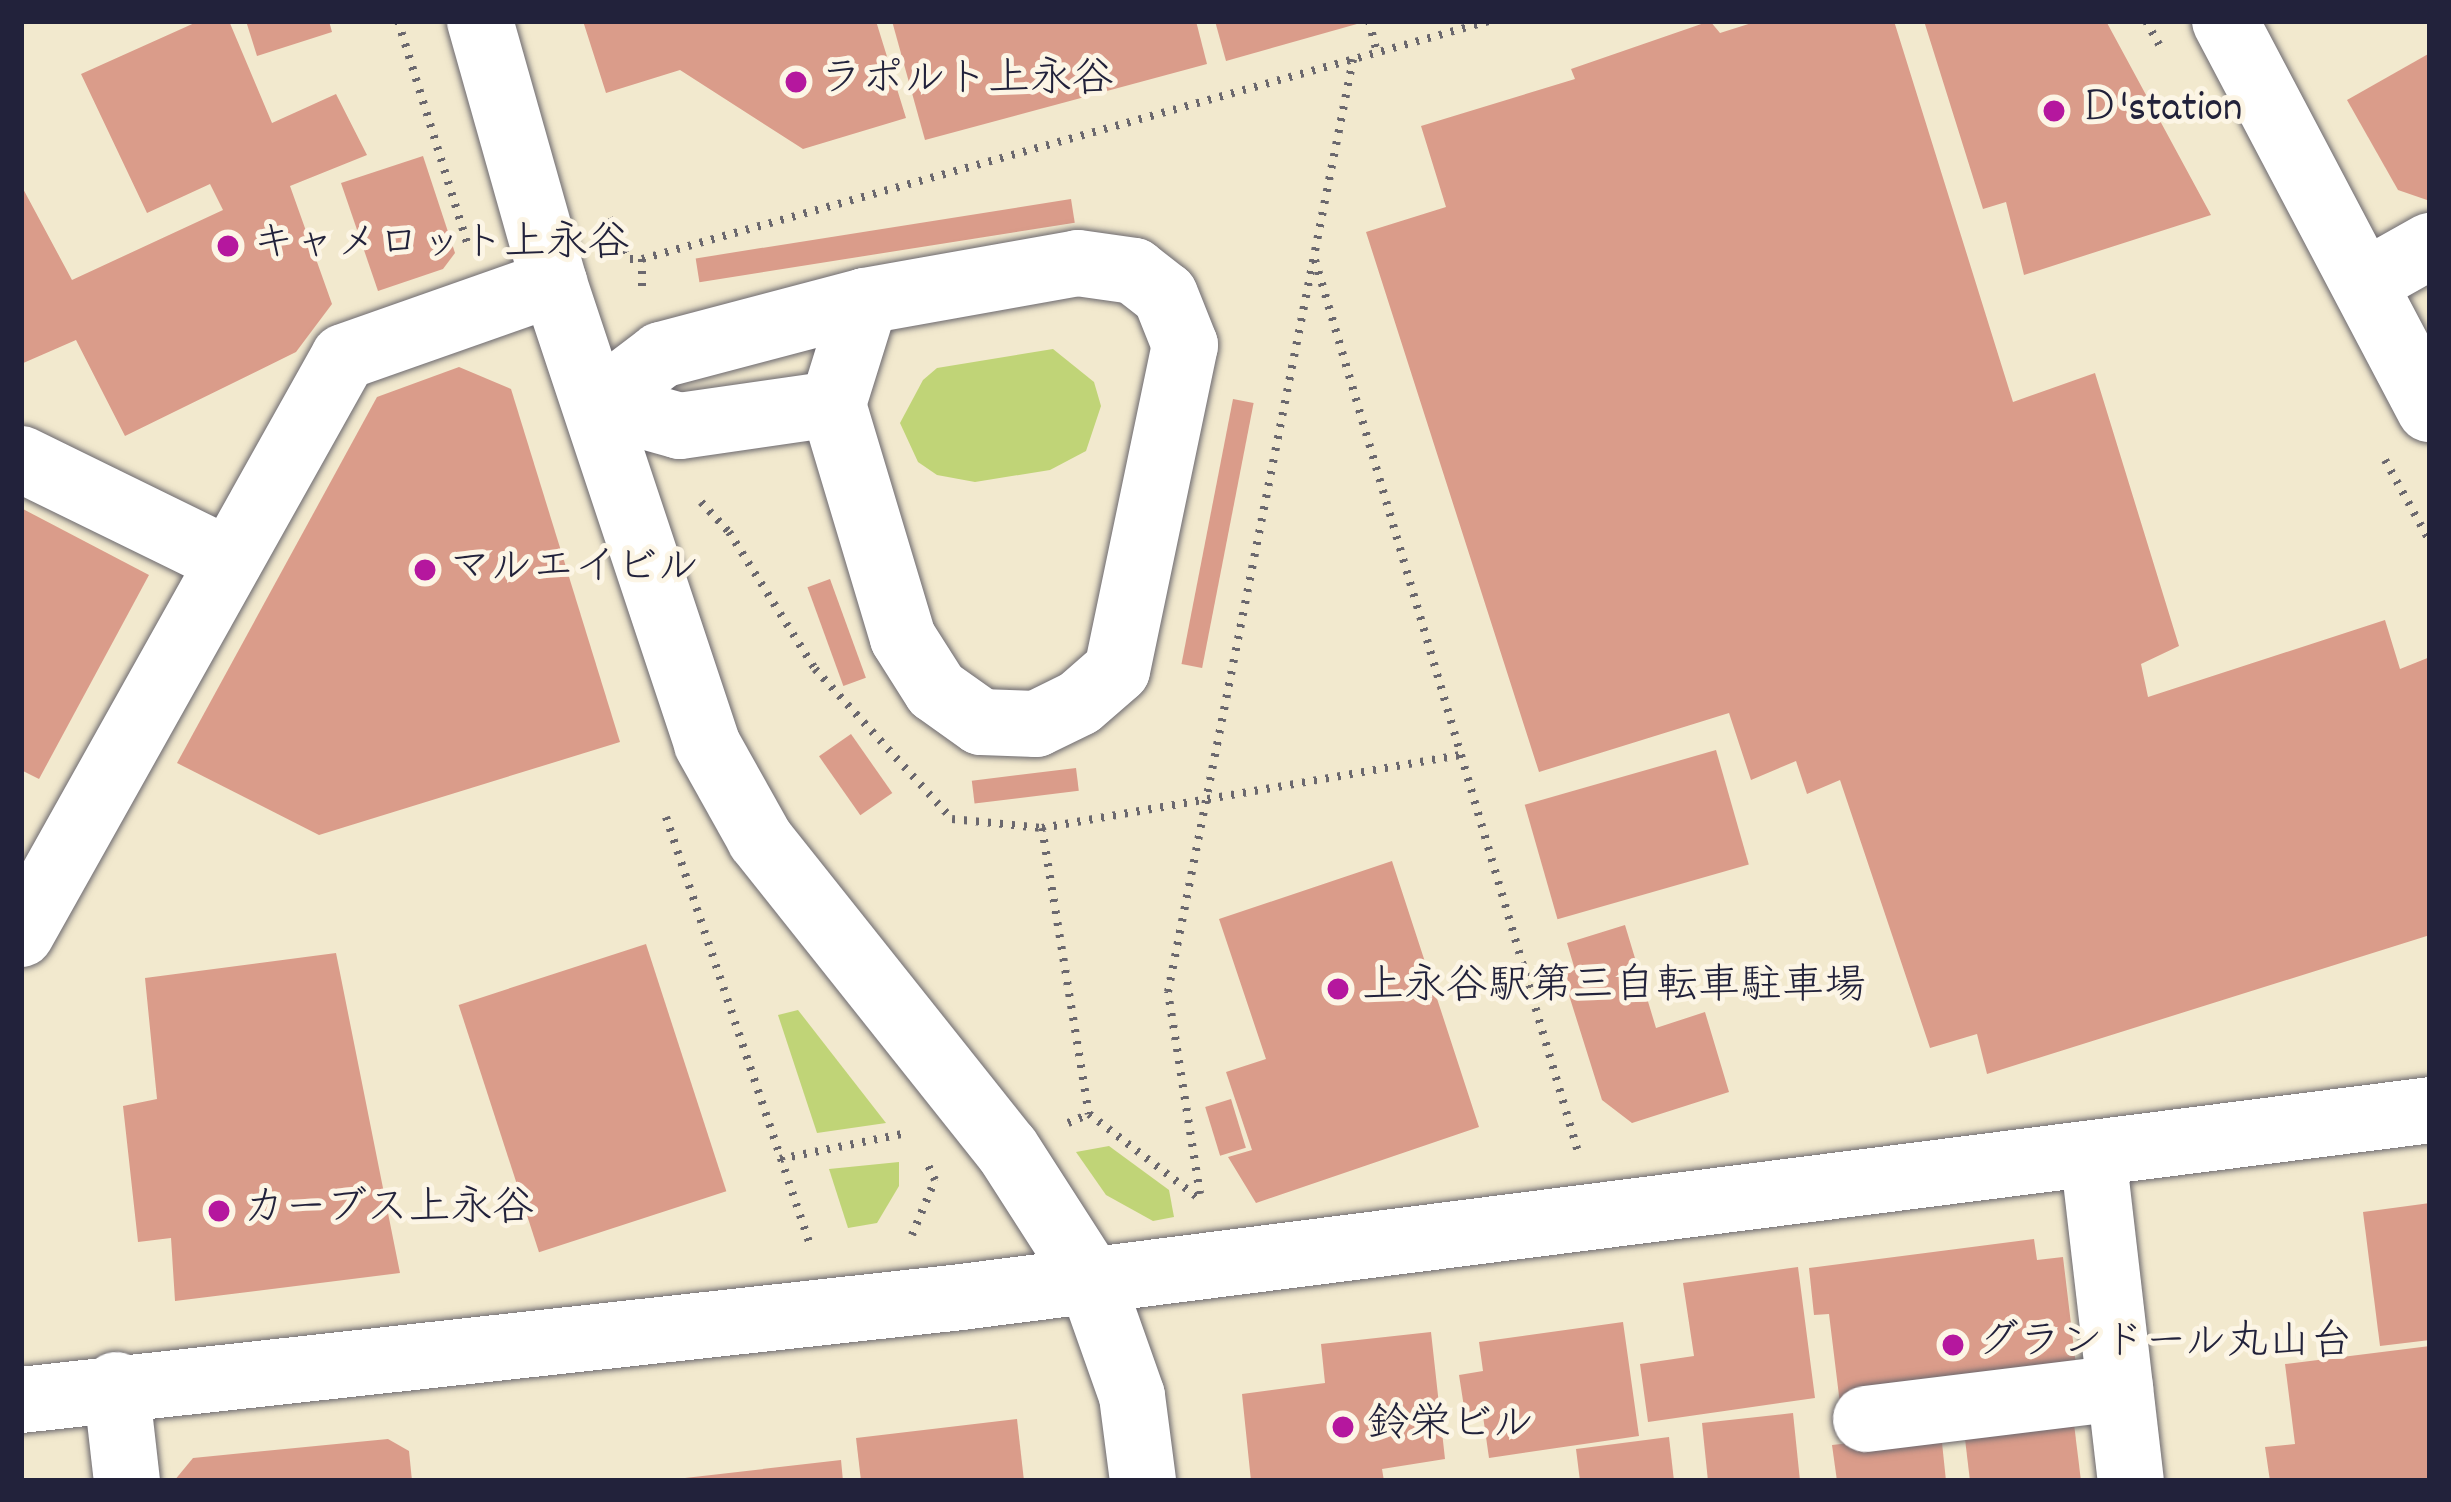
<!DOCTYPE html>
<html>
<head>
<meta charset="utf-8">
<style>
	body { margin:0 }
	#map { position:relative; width:2451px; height:1502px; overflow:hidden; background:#f2e9ce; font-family:Dekko,"Klee One",sans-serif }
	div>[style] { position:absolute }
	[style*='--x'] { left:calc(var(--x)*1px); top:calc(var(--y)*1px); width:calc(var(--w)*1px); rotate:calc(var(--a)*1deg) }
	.green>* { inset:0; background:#c0d477 }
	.building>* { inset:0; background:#da9c8a; transform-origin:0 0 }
	.path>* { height:8px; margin-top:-4px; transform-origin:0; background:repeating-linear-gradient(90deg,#6b686e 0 3px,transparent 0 12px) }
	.roads { filter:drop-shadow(0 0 3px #6b686e) drop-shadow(0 0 3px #6b686e) }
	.minor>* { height:66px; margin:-33px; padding:0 33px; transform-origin:33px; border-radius:33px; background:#fff }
	.dots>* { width:33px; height:33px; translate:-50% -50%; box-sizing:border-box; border:6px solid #fcf5e5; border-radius:50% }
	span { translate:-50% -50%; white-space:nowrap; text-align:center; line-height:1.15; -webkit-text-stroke:10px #fcf5e5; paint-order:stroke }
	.poi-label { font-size:42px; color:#22223b }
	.left { translate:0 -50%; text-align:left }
	.frame { position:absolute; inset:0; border:24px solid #22223b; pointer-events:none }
</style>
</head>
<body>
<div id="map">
	<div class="green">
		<i style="clip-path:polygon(1053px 349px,1094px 382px,1101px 406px,1086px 451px,1050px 470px,975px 482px,937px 475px,918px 462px,900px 423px,923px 380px,937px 368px)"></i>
		<i style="clip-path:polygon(798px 1010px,886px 1123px,817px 1133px,778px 1015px)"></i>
		<i style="clip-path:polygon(1109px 1146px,1169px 1190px,1174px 1217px,1153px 1221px,1106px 1195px,1076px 1152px)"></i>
		<i style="clip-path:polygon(899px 1162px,899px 1186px,877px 1223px,848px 1228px,829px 1169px)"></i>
	</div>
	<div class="building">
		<i style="clip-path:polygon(199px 21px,229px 21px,272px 123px,336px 94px,367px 155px,290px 186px,332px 304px,296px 352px,125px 436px,76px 340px,21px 364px,21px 185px,72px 280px,223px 210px,210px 184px,147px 213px,81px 74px)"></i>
		<i style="clip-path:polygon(246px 21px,329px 21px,332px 32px,257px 56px)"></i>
		<i style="clip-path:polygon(583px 21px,876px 21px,906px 118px,803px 149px,680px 70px,606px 93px)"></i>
		<i style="clip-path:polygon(892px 21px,1196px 21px,1207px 64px,925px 140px)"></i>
		<i style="clip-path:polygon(1215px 21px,1363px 21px,1364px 22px,1226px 61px)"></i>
		<i style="clip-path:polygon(1710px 21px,1720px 33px,1758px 21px,1894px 21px,2013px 402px,2095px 373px,2179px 646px,2141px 664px,2148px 697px,2385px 620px,2400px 669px,2430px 657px,2430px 935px,1987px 1074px,1977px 1034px,1930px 1048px,1840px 780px,1807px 794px,1796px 761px,1751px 780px,1729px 713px,1539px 772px,1366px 232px,1446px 207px,1421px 126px,1575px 79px,1571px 69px)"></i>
		<i style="clip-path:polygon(1924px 21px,2106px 21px,2211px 215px,2024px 275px,2006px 202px,1983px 209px)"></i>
		<i style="clip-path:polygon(2430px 53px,2430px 201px,2398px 190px,2347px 100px)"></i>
		<i style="clip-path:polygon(423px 156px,455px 253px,443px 269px,378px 291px,341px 183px)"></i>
		<i style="left:1071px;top:199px;width:24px;height:380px;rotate:81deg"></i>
		<i style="clip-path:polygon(459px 367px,511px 389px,620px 742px,319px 835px,177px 763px,377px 397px)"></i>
		<i style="left:1233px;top:399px;width:21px;height:270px;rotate:11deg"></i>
		<i style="clip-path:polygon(21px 508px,149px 575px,39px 779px,21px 770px)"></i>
		<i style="left:830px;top:579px;width:105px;height:24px;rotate:70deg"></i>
		<i style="left:851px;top:734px;width:72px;height:39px;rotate:55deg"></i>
		<i style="left:1716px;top:750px;width:119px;height:199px;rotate:74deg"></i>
		<i style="left:1076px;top:768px;width:23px;height:105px;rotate:83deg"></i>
		<i style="clip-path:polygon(1392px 861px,1479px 1127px,1256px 1203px,1228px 1157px,1252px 1150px,1226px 1072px,1266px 1059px,1219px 919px)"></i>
		<i style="clip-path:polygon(1625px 925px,1656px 1028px,1705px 1012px,1729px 1092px,1632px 1123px,1602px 1100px,1562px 973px,1575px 970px,1567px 943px)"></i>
		<i style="left:646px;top:944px;width:260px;height:197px;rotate:72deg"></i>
		<i style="clip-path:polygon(336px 953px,400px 1273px,175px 1301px,171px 1238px,138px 1242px,123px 1106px,157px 1099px,145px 978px)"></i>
		<i style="left:1231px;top:1099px;width:51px;height:27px;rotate:73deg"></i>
		<i style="clip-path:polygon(2430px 1203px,2430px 1340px,2380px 1346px,2363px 1212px)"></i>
		<i style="clip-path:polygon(2034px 1239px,2037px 1260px,2063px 1257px,2077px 1374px,1840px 1404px,1829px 1314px,1814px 1315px,1809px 1268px)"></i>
		<i style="clip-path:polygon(1798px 1267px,1815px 1398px,1648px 1422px,1640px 1364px,1694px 1356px,1683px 1283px)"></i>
		<i style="clip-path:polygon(1623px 1322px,1639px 1436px,1489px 1458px,1483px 1416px,1466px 1420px,1459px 1375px,1483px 1371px,1479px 1342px)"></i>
		<i style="clip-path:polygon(1431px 1332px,1445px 1459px,1382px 1469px,1384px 1481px,1251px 1481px,1242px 1394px,1325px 1383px,1321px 1344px)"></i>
		<i style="clip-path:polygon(2430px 1346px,2430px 1481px,2270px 1481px,2265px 1447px,2295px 1444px,2285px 1364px)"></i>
		<i style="clip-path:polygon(1793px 1413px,1800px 1481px,1708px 1481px,1702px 1423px)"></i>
		<i style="clip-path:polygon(1017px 1419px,1024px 1481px,861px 1481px,856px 1438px)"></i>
		<i style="clip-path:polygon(2074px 1424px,2081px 1481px,1970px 1481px,1965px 1439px)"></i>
		<i style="clip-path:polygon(1941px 1433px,1946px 1481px,1837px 1481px,1832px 1445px)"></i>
		<i style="clip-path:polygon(1669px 1437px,1674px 1481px,1580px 1481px,1576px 1449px)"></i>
		<i style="clip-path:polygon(388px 1439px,409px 1451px,412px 1481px,174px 1481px,193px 1458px)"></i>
		<i style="clip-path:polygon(841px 1460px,843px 1481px,685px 1481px,685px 1478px)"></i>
	</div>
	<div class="path">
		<i style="--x:398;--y:21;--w:232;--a:72.7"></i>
		<i style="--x:1369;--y:21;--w:32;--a:76"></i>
		<i style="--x:2146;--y:21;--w:29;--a:61"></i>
		<i style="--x:609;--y:218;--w:46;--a:62.9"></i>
		<i style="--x:630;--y:259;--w:12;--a:0"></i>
		<i style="--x:642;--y:259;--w:27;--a:90"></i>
		<i style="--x:642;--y:259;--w:880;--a:-15.69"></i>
		<i style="--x:1315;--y:260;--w:933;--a:73.57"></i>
		<i style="--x:2385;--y:460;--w:94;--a:61.2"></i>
		<i style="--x:701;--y:502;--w:41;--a:47"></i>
		<i style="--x:729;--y:532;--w:162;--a:57.9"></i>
		<i style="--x:815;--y:669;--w:203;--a:47.6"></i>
		<i style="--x:952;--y:819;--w:90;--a:5.7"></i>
		<i style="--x:1042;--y:828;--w:290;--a:80.7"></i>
		<i style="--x:666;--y:817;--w:453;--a:71.4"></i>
		<i style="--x:1042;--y:828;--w:426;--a:-9.9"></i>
		<i style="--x:1068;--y:1123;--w:23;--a:-23"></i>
		<i style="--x:1089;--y:1114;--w:141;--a:37.5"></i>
		<i style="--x:780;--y:1159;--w:130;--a:-11.6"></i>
		<i style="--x:1200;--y:1194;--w:205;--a:-99"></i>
		<i style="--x:1168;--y:992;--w:951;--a:-78.78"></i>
		<i style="--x:912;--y:1235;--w:60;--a:-67.3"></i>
		<i style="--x:935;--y:1180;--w:23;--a:-115"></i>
	</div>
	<div class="roads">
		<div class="minor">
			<i style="--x:480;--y:21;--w:272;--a:74.2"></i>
			<i style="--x:554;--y:283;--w:486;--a:71.6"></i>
			<i style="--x:707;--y:744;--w:109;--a:60.8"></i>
			<i style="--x:760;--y:839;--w:396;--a:51.5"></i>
			<i style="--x:1007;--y:1149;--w:156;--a:57.3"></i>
			<i style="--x:1091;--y:1280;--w:123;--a:70.5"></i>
			<i style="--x:1132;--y:1396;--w:86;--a:82.6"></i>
			<i style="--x:2225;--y:21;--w:439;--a:62.2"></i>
			<i style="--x:2364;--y:283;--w:76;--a:-29.3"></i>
			<i style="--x:598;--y:403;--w:79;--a:-37.3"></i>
			<i style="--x:661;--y:355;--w:211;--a:-14.8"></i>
			<i style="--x:865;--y:301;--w:216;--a:-10.1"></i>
			<i style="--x:1078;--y:263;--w:57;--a:8.1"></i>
			<i style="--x:1134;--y:271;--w:39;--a:38"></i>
			<i style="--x:1165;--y:295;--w:54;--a:68.2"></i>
			<i style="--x:1185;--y:345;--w:332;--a:101.8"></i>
			<i style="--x:1117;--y:670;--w:50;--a:139"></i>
			<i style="--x:1079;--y:703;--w:48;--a:154"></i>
			<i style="--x:1036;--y:724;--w:55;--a:-177.9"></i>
			<i style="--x:981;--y:722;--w:55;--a:-144.6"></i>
			<i style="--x:936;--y:690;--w:62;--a:-122.4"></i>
			<i style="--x:903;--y:638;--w:244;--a:-106.7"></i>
			<i style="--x:833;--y:404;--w:108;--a:-72.7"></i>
			<i style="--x:598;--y:403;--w:85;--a:15.7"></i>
			<i style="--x:680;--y:426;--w:155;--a:-8.2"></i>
			<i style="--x:21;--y:459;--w:232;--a:26.1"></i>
			<i style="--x:21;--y:934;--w:661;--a:-60.76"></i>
			<i style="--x:344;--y:357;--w:223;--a:-19.4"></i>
			<i style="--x:2093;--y:1154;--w:329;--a:83.4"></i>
			<i style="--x:116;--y:1385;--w:97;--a:83.5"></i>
			<i style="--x:21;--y:1400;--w:946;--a:-6.25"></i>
			<i style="--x:961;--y:1297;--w:1481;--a:-7.25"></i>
			<i style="--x:1866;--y:1419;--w:256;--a:-7"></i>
		</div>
	</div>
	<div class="dots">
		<i style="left:796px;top:82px;background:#b5179e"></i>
		<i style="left:2054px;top:111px;background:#b5179e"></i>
		<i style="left:228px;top:246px;background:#b5179e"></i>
		<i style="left:425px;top:570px;background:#b5179e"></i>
		<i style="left:1338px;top:989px;background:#b5179e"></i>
		<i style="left:219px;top:1211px;background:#b5179e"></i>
		<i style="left:1953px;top:1345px;background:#b5179e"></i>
		<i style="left:1343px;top:1427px;background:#b5179e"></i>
	</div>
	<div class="poi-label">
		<span class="left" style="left:820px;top:82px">ラポルト上永谷</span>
		<span class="left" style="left:2078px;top:111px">Ｄ'station</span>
		<span class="left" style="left:252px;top:246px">キャメロット上永谷</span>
		<span class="left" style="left:449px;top:570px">マルエイビル</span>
		<span class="left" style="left:1362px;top:989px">上永谷駅第三自転車駐車場</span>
		<span class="left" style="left:243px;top:1211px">カーブス上永谷</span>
		<span class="left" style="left:1977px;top:1345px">グランドール丸山台</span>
		<span class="left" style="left:1367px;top:1427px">鈴栄ビル</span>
	</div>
	<div class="frame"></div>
</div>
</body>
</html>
